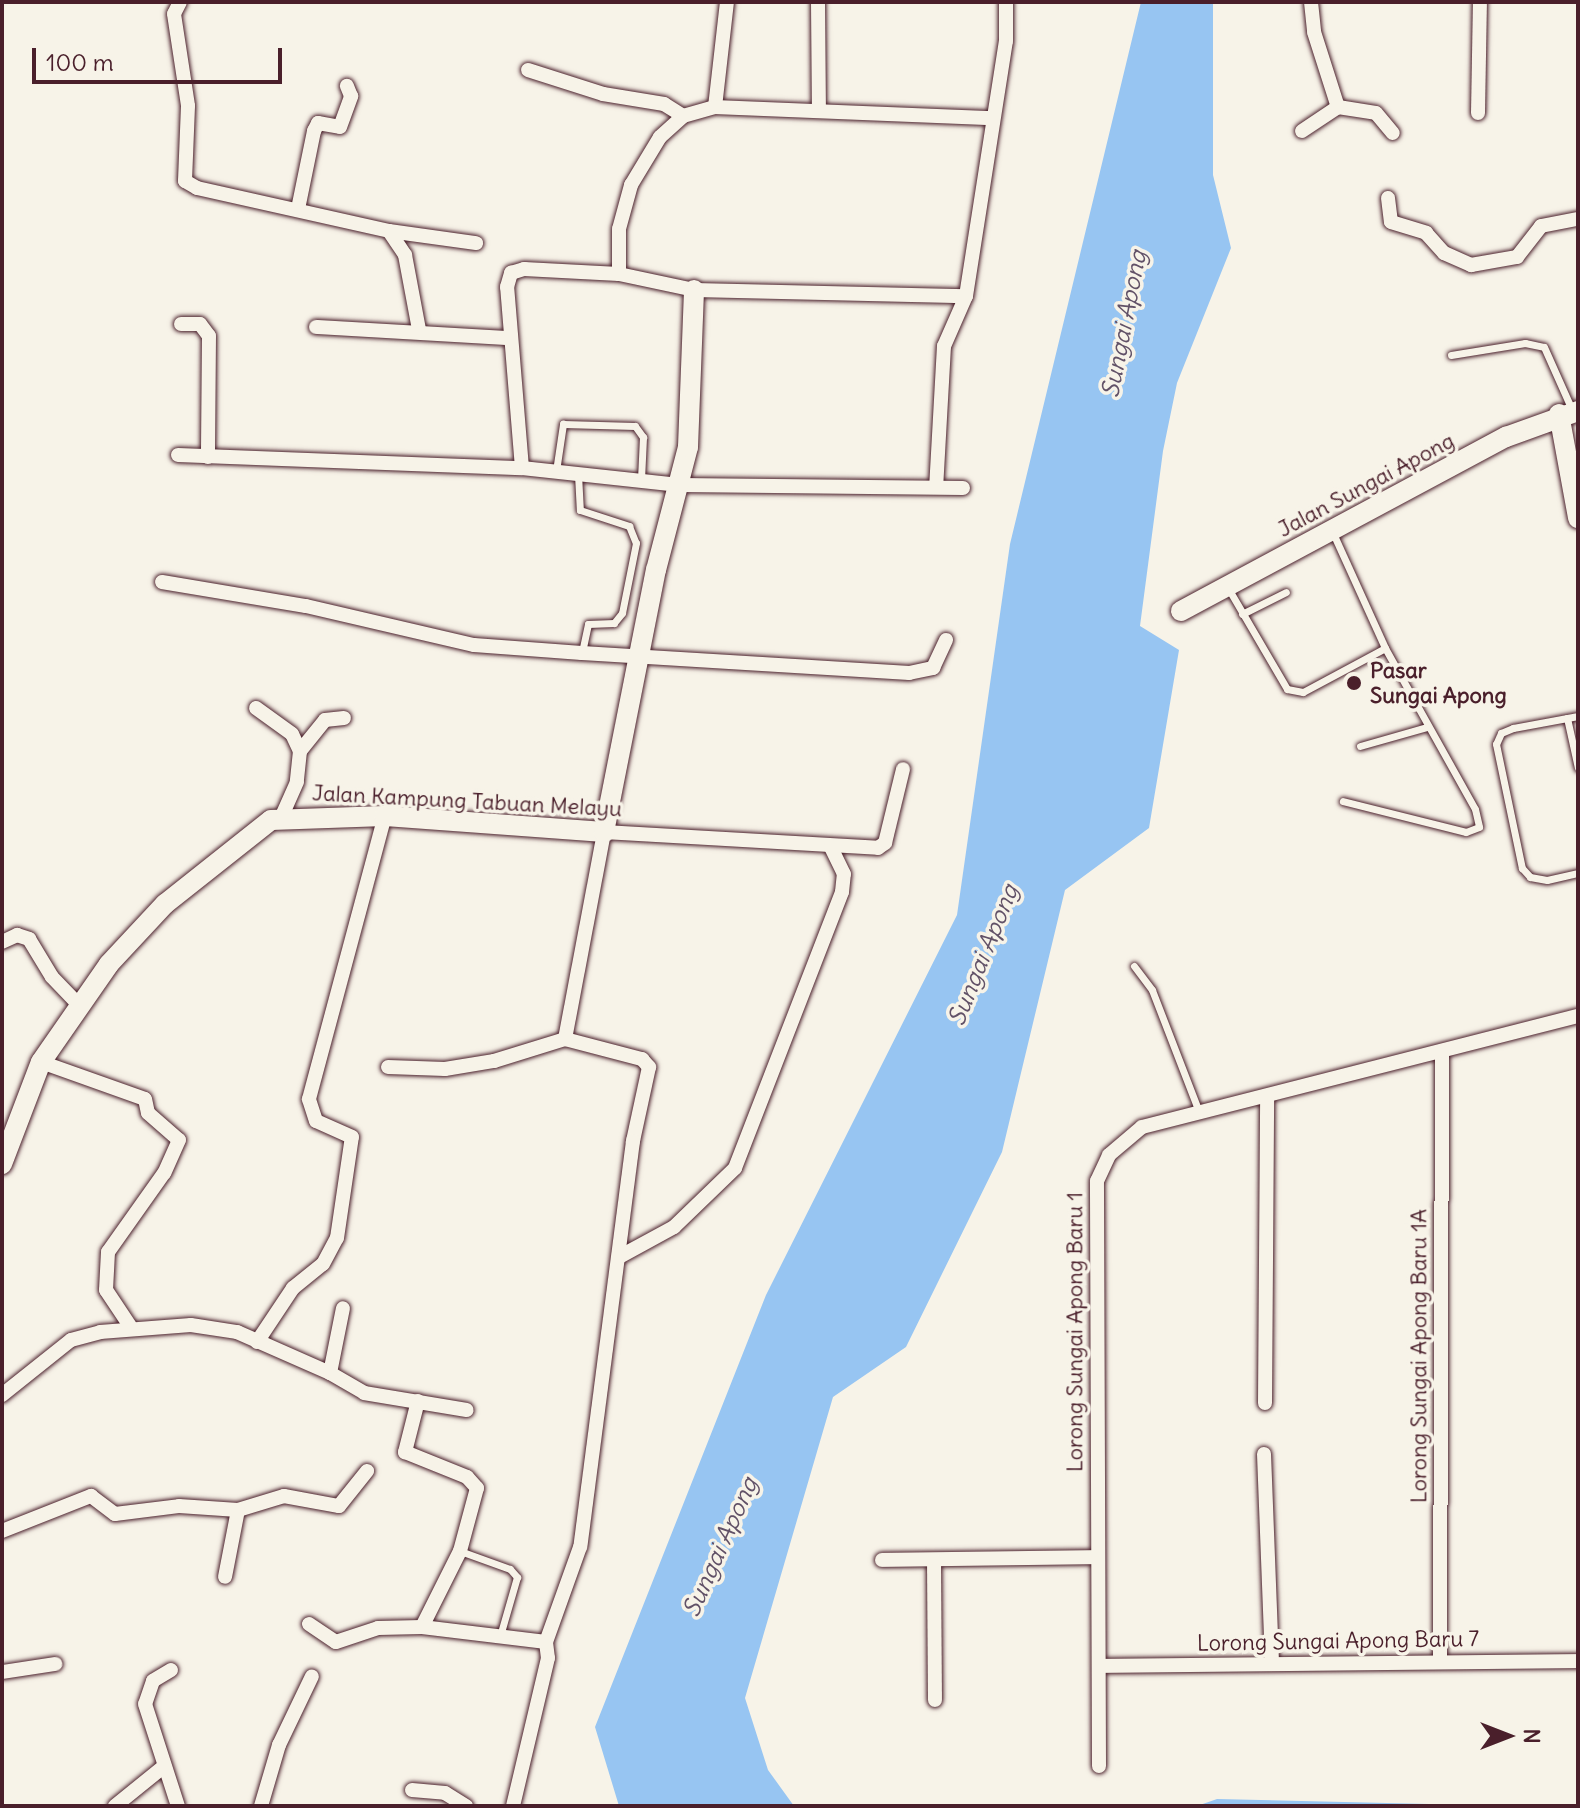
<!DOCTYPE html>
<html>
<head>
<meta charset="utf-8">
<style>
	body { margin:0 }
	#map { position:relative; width:1580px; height:1808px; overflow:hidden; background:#f7f3e8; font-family:Delius,sans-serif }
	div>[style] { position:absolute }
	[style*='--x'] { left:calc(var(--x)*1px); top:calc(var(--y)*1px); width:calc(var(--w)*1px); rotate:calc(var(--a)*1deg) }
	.water>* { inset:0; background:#97c5f2 }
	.roads { filter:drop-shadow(0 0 2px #4a1f2b) drop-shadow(0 0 2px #4a1f2b) }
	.lane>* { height:7px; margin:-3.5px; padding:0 3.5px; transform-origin:3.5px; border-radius:3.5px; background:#f7f3e8 }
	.street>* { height:14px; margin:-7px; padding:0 7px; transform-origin:7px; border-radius:7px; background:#f7f3e8 }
	.secondary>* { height:20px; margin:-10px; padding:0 10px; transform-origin:10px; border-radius:10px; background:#f7f3e8 }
	.dots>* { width:22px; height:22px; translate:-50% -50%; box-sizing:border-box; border:4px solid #f7f3e8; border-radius:50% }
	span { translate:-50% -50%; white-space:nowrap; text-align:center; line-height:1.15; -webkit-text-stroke:7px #f7f3e8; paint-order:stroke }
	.street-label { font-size:22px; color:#4a1f2b }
	.poi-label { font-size:22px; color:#4a1f2b; font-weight:700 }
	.left { translate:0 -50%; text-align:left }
	.water-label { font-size:24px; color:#615167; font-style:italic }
	.frame { position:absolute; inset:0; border:4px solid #4a1f2b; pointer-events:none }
	.north { position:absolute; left:1468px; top:1696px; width:80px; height:80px; -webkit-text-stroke:6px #f7f3e8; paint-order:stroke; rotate:90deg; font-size:22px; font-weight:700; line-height:32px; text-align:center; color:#4a1f2b }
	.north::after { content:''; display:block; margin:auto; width:28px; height:36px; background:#4a1f2b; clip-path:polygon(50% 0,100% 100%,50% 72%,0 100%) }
	.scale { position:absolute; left:32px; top:48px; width:250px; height:36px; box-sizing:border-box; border:4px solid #4a1f2b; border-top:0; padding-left:10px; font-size:24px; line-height:28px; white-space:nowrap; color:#4a1f2b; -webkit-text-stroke:6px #f7f3e8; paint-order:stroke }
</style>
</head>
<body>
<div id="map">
	<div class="water">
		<i style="clip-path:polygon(1141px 2px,1213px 2px,1213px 175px,1231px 248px,1177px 383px,1163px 451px,1140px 626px,1179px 650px,1149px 828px,1065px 890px,1002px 1152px,906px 1347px,833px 1397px,745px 1698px,768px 1770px,794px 1806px,619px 1806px,595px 1727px,766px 1295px,957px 915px,1010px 544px)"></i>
		<i style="clip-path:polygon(1217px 1799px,1429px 1804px,1435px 1806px,1197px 1806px)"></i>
	</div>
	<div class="roads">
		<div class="lane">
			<i style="--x:1451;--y:355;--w:75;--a:-9.2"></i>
			<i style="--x:1525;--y:343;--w:19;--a:12"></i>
			<i style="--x:1544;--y:347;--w:69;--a:66"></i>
			<i style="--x:556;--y:471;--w:48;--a:-81.5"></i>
			<i style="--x:563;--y:424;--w:72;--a:1.6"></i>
			<i style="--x:635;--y:426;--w:14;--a:54"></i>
			<i style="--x:643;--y:437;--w:42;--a:92.7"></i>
			<i style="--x:578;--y:474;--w:36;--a:87"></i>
			<i style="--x:580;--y:510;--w:52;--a:18.1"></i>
			<i style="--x:629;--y:526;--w:18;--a:68"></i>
			<i style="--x:636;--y:543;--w:71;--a:101.3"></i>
			<i style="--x:622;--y:613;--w:13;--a:129"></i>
			<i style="--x:614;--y:623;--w:26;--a:178"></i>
			<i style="--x:588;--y:624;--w:30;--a:102"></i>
			<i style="--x:1332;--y:531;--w:128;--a:65.6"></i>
			<i style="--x:1385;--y:648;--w:184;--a:60.8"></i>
			<i style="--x:1475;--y:809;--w:18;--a:77"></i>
			<i style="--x:1479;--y:827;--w:14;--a:159"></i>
			<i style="--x:1466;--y:832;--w:127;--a:-165.9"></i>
			<i style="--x:1228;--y:588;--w:117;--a:59.7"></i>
			<i style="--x:1287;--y:689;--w:16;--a:11"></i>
			<i style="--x:1303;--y:692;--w:93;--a:-28.2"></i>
			<i style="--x:1242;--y:614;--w:49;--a:-26.6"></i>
			<i style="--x:1578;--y:716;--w:66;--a:169.5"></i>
			<i style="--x:1513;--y:728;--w:13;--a:157"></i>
			<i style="--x:1501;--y:733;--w:12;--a:114"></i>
			<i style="--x:1496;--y:744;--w:127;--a:78.2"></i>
			<i style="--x:1522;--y:868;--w:12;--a:48"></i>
			<i style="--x:1530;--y:877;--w:17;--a:10"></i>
			<i style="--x:1547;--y:880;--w:32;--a:-13"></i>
			<i style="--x:1567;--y:718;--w:51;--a:77.6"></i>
			<i style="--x:1360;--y:746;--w:70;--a:-15.8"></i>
			<i style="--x:1134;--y:966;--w:30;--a:53"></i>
			<i style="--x:1152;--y:990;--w:131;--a:68.9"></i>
			<i style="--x:460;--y:1551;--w:53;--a:19.8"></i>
			<i style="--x:510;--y:1569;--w:11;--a:49"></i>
			<i style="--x:517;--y:1577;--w:61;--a:106.1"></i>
		</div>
		<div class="street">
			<i style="--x:180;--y:2;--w:13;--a:117"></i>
			<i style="--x:174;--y:14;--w:93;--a:81.3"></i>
			<i style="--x:188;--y:106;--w:75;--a:92.3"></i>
			<i style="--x:185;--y:181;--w:14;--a:30"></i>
			<i style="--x:197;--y:188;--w:197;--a:12.6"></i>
			<i style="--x:389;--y:231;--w:88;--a:7.9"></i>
			<i style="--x:818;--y:2;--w:107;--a:89.5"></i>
			<i style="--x:1311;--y:2;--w:30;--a:84"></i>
			<i style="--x:1314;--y:32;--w:79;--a:72.3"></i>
			<i style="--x:528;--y:70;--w:79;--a:17.7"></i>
			<i style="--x:603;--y:94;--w:62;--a:9.3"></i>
			<i style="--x:664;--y:104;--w:22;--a:32"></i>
			<i style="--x:715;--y:107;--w:106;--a:-83.5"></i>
			<i style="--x:1478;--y:113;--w:111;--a:-89"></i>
			<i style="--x:1302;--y:131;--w:43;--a:-33.7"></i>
			<i style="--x:1338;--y:107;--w:38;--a:9"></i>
			<i style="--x:1376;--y:113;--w:26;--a:50"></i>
			<i style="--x:1388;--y:198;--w:24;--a:83"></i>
			<i style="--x:1391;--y:222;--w:37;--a:17"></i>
			<i style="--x:1426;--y:233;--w:27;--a:48"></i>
			<i style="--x:1444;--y:253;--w:30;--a:24"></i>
			<i style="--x:1471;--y:265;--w:47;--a:-9.9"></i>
			<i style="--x:1517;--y:257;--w:39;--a:-52"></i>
			<i style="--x:1541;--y:226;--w:38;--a:-11"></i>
			<i style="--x:298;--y:209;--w:80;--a:-78.4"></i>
			<i style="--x:314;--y:131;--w:9;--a:-63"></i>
			<i style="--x:318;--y:123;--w:22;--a:10"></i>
			<i style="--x:340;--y:127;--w:33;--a:-70"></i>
			<i style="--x:351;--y:96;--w:11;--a:-112"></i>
			<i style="--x:389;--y:231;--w:29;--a:56"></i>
			<i style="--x:405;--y:255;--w:76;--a:79.4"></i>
			<i style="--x:619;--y:274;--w:45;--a:-90"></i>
			<i style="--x:619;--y:229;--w:46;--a:-74.7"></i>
			<i style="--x:631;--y:185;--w:56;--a:-58.9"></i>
			<i style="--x:660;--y:137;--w:31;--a:-42"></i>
			<i style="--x:683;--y:116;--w:33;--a:-16"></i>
			<i style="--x:715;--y:107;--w:277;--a:2.3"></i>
			<i style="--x:966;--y:296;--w:258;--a:-81.1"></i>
			<i style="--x:1006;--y:41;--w:39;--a:-90"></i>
			<i style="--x:181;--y:324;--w:19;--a:0"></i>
			<i style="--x:200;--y:324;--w:15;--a:53"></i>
			<i style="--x:209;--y:336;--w:121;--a:90.5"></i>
			<i style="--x:316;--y:327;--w:192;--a:3.3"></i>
			<i style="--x:178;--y:455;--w:344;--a:2.2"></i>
			<i style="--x:522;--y:468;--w:158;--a:6.2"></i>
			<i style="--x:679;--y:485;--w:284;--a:0.6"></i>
			<i style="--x:522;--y:468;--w:182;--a:-94.7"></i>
			<i style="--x:507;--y:287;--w:15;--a:-74"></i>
			<i style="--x:511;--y:273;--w:14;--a:-17"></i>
			<i style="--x:524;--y:269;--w:95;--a:3"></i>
			<i style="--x:619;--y:274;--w:77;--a:12"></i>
			<i style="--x:694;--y:290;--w:272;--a:1.3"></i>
			<i style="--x:966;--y:296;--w:55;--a:113.7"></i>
			<i style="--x:944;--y:346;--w:141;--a:93.2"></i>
			<i style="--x:162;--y:582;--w:146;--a:9.5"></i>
			<i style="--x:306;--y:606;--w:172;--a:13.1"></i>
			<i style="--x:474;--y:645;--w:108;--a:4.2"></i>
			<i style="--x:582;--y:653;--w:328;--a:3.5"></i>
			<i style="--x:909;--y:673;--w:25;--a:-12"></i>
			<i style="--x:933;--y:668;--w:31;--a:-65"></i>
			<i style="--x:256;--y:708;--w:44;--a:35.8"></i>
			<i style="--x:292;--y:734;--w:19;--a:65"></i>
			<i style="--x:300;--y:751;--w:31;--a:96"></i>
			<i style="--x:297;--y:782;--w:37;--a:114"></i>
			<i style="--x:300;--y:751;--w:40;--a:-51"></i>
			<i style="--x:325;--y:720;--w:19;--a:-6"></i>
			<i style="--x:2;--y:942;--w:17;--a:-25"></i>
			<i style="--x:17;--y:935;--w:13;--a:18"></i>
			<i style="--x:29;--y:939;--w:44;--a:58.8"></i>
			<i style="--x:52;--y:977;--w:39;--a:46"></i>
			<i style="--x:565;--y:1039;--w:211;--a:-79.3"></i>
			<i style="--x:604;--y:832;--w:274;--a:3.3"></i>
			<i style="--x:878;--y:848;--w:9;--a:-36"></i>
			<i style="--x:885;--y:843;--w:76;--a:-76.3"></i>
			<i style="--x:41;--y:1062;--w:110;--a:19.6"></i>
			<i style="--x:145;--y:1099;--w:14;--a:78"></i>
			<i style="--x:148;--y:1113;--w:41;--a:41.1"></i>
			<i style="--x:179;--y:1140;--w:36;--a:114"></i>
			<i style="--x:164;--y:1173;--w:97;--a:125.3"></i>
			<i style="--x:108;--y:1252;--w:38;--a:93"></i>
			<i style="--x:106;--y:1290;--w:47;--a:56.3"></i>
			<i style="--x:388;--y:1067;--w:57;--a:2"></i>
			<i style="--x:445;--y:1069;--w:50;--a:-9.3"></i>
			<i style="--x:494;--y:1061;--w:74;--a:-17.2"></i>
			<i style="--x:565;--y:1039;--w:80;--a:14.6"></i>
			<i style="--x:642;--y:1059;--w:11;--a:49"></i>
			<i style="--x:649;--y:1067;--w:76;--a:102.2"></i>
			<i style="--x:633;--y:1141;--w:409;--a:97.4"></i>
			<i style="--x:580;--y:1547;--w:101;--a:109.7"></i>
			<i style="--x:546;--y:1642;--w:16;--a:83"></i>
			<i style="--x:548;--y:1658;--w:152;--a:103.3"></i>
			<i style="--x:619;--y:1257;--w:63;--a:-28.6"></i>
			<i style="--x:674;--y:1227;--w:85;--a:-44"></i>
			<i style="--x:735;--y:1168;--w:296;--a:-68.8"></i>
			<i style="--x:842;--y:892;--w:18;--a:-84"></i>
			<i style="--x:844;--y:874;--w:30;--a:-116"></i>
			<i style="--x:257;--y:1342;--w:65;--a:-56.3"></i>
			<i style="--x:293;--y:1288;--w:38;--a:-39"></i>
			<i style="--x:323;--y:1264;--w:30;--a:-62"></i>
			<i style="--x:337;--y:1238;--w:102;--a:-81.6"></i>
			<i style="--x:352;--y:1137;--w:39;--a:-156"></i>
			<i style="--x:316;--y:1121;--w:23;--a:-108"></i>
			<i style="--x:309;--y:1099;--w:293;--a:-75"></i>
			<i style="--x:330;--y:1373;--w:66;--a:-78.7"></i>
			<i style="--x:2;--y:1395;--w:88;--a:-38.6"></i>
			<i style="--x:71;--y:1340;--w:30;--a:-15"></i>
			<i style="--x:100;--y:1332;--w:91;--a:-4.4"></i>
			<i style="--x:191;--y:1325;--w:47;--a:8.7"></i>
			<i style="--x:237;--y:1332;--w:102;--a:23.8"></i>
			<i style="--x:330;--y:1373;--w:39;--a:30"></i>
			<i style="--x:364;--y:1393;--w:104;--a:9.4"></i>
			<i style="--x:418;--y:1401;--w:53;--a:104.3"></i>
			<i style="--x:405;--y:1452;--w:67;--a:22"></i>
			<i style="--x:467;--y:1477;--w:15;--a:48"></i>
			<i style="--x:477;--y:1488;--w:65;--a:105.1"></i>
			<i style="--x:460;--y:1551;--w:85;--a:116.6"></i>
			<i style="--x:1265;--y:1403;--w:305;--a:-89.6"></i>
			<i style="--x:1264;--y:1454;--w:210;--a:87.8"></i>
			<i style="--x:238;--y:1510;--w:48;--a:-16.9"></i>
			<i style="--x:284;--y:1496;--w:56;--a:10.3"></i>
			<i style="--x:339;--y:1506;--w:45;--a:-51.3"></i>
			<i style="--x:2;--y:1531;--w:96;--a:-21.5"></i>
			<i style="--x:91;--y:1496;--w:30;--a:37"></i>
			<i style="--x:115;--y:1514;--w:64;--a:-7.1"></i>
			<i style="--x:179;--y:1506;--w:59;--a:3.9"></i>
			<i style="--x:238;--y:1510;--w:68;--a:101"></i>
			<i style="--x:882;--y:1560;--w:216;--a:-0.8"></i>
			<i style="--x:934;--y:1560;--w:140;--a:89.6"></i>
			<i style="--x:309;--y:1624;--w:32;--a:34"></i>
			<i style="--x:336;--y:1642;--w:44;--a:-18.4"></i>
			<i style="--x:378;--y:1628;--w:44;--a:-1.3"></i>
			<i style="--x:422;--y:1627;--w:125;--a:6.9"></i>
			<i style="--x:1440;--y:1662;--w:611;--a:-89.81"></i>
			<i style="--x:1099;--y:1666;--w:479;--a:-0.6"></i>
			<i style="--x:171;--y:1670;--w:21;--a:149"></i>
			<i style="--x:153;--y:1681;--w:24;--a:109"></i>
			<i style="--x:145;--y:1704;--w:107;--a:72.1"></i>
			<i style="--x:2;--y:1672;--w:54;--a:-8.6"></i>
			<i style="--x:1099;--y:1766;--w:585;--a:-90.2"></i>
			<i style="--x:1097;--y:1181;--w:29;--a:-65"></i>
			<i style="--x:1109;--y:1155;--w:43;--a:-40.3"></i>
			<i style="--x:1142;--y:1127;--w:450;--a:-14.3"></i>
			<i style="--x:412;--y:1790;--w:33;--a:5"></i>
			<i style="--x:445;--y:1793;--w:25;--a:32"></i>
			<i style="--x:115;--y:1806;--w:60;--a:-39"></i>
			<i style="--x:261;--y:1806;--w:64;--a:-73.6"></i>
			<i style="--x:279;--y:1745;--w:76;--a:-64.4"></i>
		</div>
		<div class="secondary">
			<i style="--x:1559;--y:414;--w:106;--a:79.6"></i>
			<i style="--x:1181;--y:611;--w:369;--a:-28.2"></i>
			<i style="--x:1506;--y:437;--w:77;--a:-19.9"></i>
			<i style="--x:2;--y:1164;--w:109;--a:-69.1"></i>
			<i style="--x:41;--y:1062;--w:119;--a:-55.2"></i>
			<i style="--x:109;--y:964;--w:82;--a:-47"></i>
			<i style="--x:165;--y:904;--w:135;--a:-38.4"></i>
			<i style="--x:271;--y:820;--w:114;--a:-2"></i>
			<i style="--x:385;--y:816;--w:220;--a:4.2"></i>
			<i style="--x:604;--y:832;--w:267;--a:-78.8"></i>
			<i style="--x:656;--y:570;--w:127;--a:-75.4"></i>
			<i style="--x:688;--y:447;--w:157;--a:-87.8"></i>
		</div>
	</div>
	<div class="dots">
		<i style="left:1354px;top:683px;background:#4a1f2b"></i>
	</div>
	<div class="street-label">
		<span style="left:1366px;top:485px;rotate:-28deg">Jalan Sungai Apong</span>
		<span style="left:467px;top:801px;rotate:3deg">Jalan Kampung Tabuan Melayu</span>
		<span style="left:1075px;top:1332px;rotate:-90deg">Lorong Sungai Apong Baru 1</span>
		<span style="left:1419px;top:1356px;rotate:-90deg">Lorong Sungai Apong Baru 1A</span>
		<span style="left:1338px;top:1641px;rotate:-1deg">Lorong Sungai Apong Baru 7</span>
	</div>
	<div class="poi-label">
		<span class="left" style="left:1370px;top:683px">Pasar<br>Sungai Apong</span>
	</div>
	<div class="water-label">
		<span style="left:1124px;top:324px;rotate:-79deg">Sungai Apong</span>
		<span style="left:983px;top:955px;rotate:-68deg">Sungai Apong</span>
		<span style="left:720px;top:1547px;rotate:-66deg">Sungai Apong</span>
	</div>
	<div class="frame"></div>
	<div class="north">N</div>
	<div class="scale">100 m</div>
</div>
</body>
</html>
